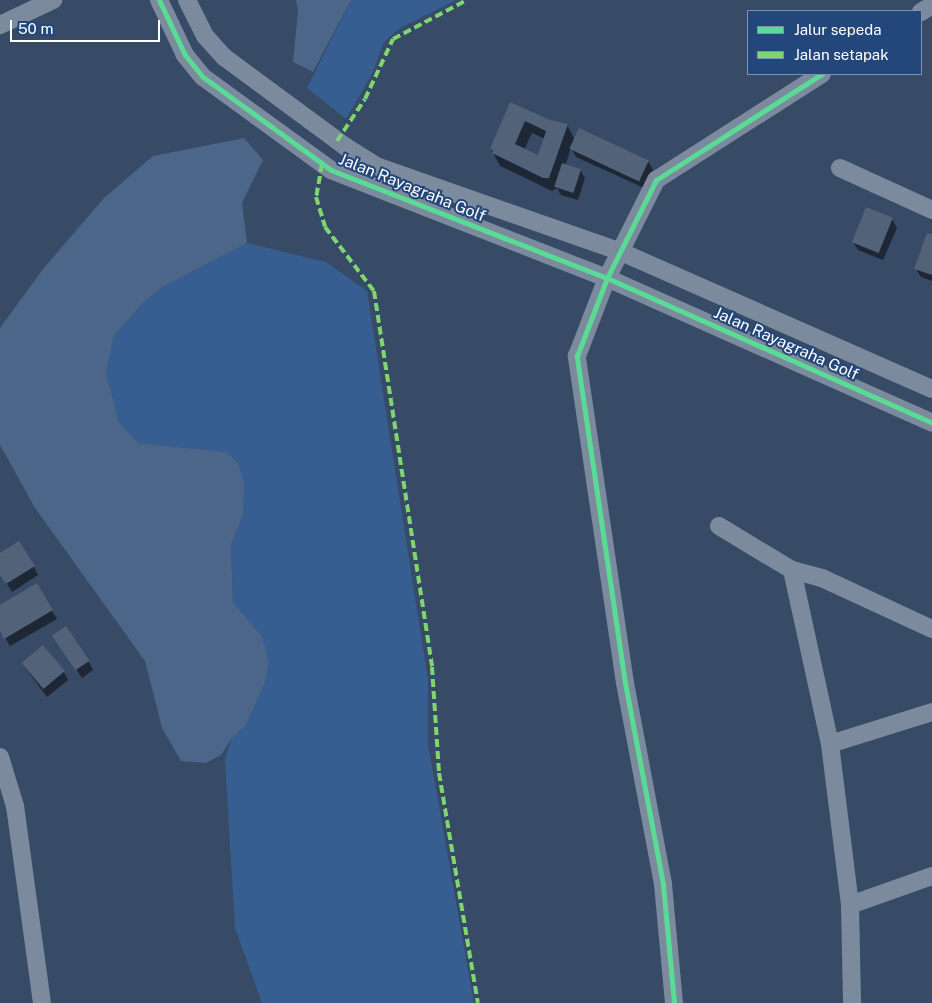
<!DOCTYPE html>
<html>
<head>
<meta charset="utf-8">
<style>
	body { margin:0 }
	#map { position:relative; width:932px; height:1003px; overflow:hidden; background:#374a66; font-family:"Public Sans",sans-serif }
	div>[style] { position:absolute }
	[style*='--x'] { left:calc(var(--x)*1px); top:calc(var(--y)*1px); width:calc(var(--w)*1px); rotate:calc(var(--a)*1deg) }
	.green>* { inset:0; background:#365e90 }
	.water>* { inset:0; background:#4c668a }
	.shadow>* { inset:0; background:#0007 }
	.building>* { inset:0; background:#526278; transform-origin:0 0 }
	.minor>* { height:18px; margin:-9px; padding:0 9px; transform-origin:9px; border-radius:9px; background:#7b8a9d }
	.quiet>* { height:4px; margin-top:-2px; transform-origin:0; background:repeating-linear-gradient(90deg,#7fd670 0 8px,transparent 0 12px) }
	.cycleway>* { height:5px; margin:-2.5px; padding:0 2.5px; transform-origin:2.5px; border-radius:2.5px; background:#5adb95 }
	span { translate:-50% -50%; white-space:nowrap; text-align:center; line-height:1.15; -webkit-text-stroke:4px #23477a; paint-order:stroke }
	.street-label { font-size:16px; color:#fff }
	.legend { position:absolute; left:747px; top:10px; width:175px; height:65px; box-sizing:border-box; background:#23477a; border:1px solid #7b91af; margin:0; padding:6px 9px; list-style:none; font-size:15px; color:#fff }
	.legend li { display:flex; align-items:center; gap:10px; height:25px }
	.legend b { width:25px; border:1px solid #7b91af }
	.scale { position:absolute; left:10px; top:20px; width:150px; height:22px; box-sizing:border-box; border:2px solid #fff; border-top:0; padding-left:6px; font-size:15px; line-height:18px; white-space:nowrap; color:#fff; -webkit-text-stroke:4px #23477a; paint-order:stroke }
</style>
</head>
<body>
<div id="map">
	<div class="green">
		<i style="clip-path:polygon(351px 0,456px 0,400px 28px,384px 42px,372px 74px,346px 119px,307px 88px)"></i>
		<i style="clip-path:polygon(247px 243px,326px 262px,367px 291px,428px 680px,428px 744px,474px 1003px,262px 1003px,235px 928px,225px 760px,231px 739px,246px 725px,264px 685px,262px 637px,233px 602px,231px 545px,243px 515px,226px 452px,138px 443px,119px 422px,106px 373px,114px 336px,141px 305px,161px 288px)"></i>
	</div>
	<div class="water">
		<i style="clip-path:polygon(296px 0,351px 0,313px 72px,293px 62px,298px 11px)"></i>
		<i style="clip-path:polygon(244px 138px,263px 160px,242px 203px,247px 243px,161px 288px,141px 305px,114px 336px,106px 373px,119px 422px,138px 443px,226px 452px,238px 463px,244px 483px,243px 515px,231px 545px,233px 602px,262px 637px,269px 663px,264px 685px,246px 725px,231px 739px,221px 755px,206px 763px,181px 761px,162px 728px,145px 661px,35px 508px,0 445px,0 328px,43px 269px,104px 198px,153px 156px)"></i>
	</div>
	<div class="shadow">
		<i style="clip-path:polygon(evenodd,511px 103px,550px 121px,567px 125px,575px 140px,648px 161px,653px 170px,644px 188px,576px 157px,571px 148px,565px 166px,580px 170px,585px 178px,578px 200px,561px 195px,557px 188px,552px 191px,500px 166px,491px 149px,511px 103px,532px 133px,545px 139px,539px 157px,524px 150px,532px 133px)"></i>
		<i style="clip-path:polygon(892px 219px,897px 228px,883px 260px,858px 250px,853px 242px)"></i>
		<i style="clip-path:polygon(932px 236px,932px 281px,921px 277px,916px 269px)"></i>
		<i style="clip-path:polygon(0 554px,34px 567px,38px 575px,12px 592px,0 573px)"></i>
		<i style="clip-path:polygon(37px 585px,57px 619px,10px 646px,0 629px,0 606px)"></i>
		<i style="clip-path:polygon(59px 644px,89px 662px,93px 670px,82px 678px)"></i>
		<i style="clip-path:polygon(22px 663px,64px 672px,68px 680px,47px 697px)"></i>
	</div>
	<div class="building">
		<i style="clip-path:polygon(evenodd,510px 102px,550px 120px,568px 124px,549px 178px,543px 178px,492px 153px,493px 150px,490px 149px,510px 102px,525px 121px,546px 131px,538px 155px,515px 144px,525px 121px)"></i>
		<i style="left:579px;top:128px;width:77px;height:23px;rotate:25deg"></i>
		<i style="left:562px;top:163px;width:20px;height:25px;rotate:18deg"></i>
		<i style="left:866px;top:207px;width:29px;height:38px;rotate:22deg"></i>
		<i style="clip-path:polygon(927px 233px,932px 234px,932px 275px,914px 269px)"></i>
		<i style="clip-path:polygon(19px 541px,35px 566px,6px 584px,0 575px,0 553px)"></i>
		<i style="clip-path:polygon(37px 583px,53px 610px,4px 639px,0 631px,0 605px)"></i>
		<i style="left:66px;top:626px;width:42px;height:17px;rotate:56deg"></i>
		<i style="left:43px;top:645px;width:34px;height:28px;rotate:50deg"></i>
	</div>
	<div class="minor">
		<i style="--x:159;--y:0;--w:61;--a:64.7"></i>
		<i style="--x:185;--y:55;--w:28;--a:51"></i>
		<i style="--x:203;--y:77;--w:158;--a:36"></i>
		<i style="--x:331;--y:170;--w:296;--a:21.4"></i>
		<i style="--x:607;--y:278;--w:356;--a:24"></i>
		<i style="--x:187;--y:0;--w:40;--a:63.4"></i>
		<i style="--x:205;--y:36;--w:28;--a:48"></i>
		<i style="--x:224;--y:57;--w:152;--a:36.4"></i>
		<i style="--x:346;--y:147;--w:36;--a:32"></i>
		<i style="--x:376;--y:166;--w:257;--a:19.3"></i>
		<i style="--x:619;--y:251;--w:342;--a:23.8"></i>
		<i style="--x:921;--y:12;--w:13;--a:-32"></i>
		<i style="--x:0;--y:25;--w:59;--a:-25.3"></i>
		<i style="--x:840;--y:168;--w:101;--a:24.5"></i>
		<i style="--x:719;--y:526;--w:85;--a:31.1"></i>
		<i style="--x:792;--y:570;--w:178;--a:77.7"></i>
		<i style="--x:830;--y:744;--w:162;--a:82.9"></i>
		<i style="--x:850;--y:905;--w:98;--a:88.8"></i>
		<i style="--x:792;--y:570;--w:31;--a:15"></i>
		<i style="--x:822;--y:578;--w:121;--a:24.9"></i>
		<i style="--x:830;--y:744;--w:107;--a:-17.4"></i>
		<i style="--x:0;--y:757;--w:51;--a:73"></i>
		<i style="--x:15;--y:806;--w:199;--a:82.2"></i>
		<i style="--x:850;--y:905;--w:87;--a:-19.5"></i>
		<i style="--x:674;--y:1003;--w:120;--a:-95.3"></i>
		<i style="--x:663;--y:884;--w:205;--a:-100.7"></i>
		<i style="--x:625;--y:683;--w:331;--a:-98.4"></i>
		<i style="--x:577;--y:356;--w:84;--a:-69"></i>
		<i style="--x:607;--y:278;--w:110;--a:-63.4"></i>
		<i style="--x:656;--y:180;--w:197;--a:-32.6"></i>
	</div>
	<div class="quiet">
		<i style="--x:337;--y:141;--w:50;--a:-56.3"></i>
		<i style="--x:365;--y:99;--w:66;--a:-65"></i>
		<i style="--x:393;--y:39;--w:84;--a:-27.8"></i>
		<i style="--x:322;--y:164;--w:34;--a:100"></i>
		<i style="--x:316;--y:197;--w:31;--a:73"></i>
		<i style="--x:325;--y:227;--w:81;--a:52.6"></i>
		<i style="--x:374;--y:291;--w:380;--a:81.2"></i>
		<i style="--x:432;--y:667;--w:106;--a:86.2"></i>
		<i style="--x:439;--y:773;--w:233;--a:80.4"></i>
	</div>
	<div class="cycleway">
		<i style="--x:159;--y:0;--w:61;--a:64.7"></i>
		<i style="--x:185;--y:55;--w:28;--a:51"></i>
		<i style="--x:203;--y:77;--w:158;--a:36"></i>
		<i style="--x:331;--y:170;--w:296;--a:21.4"></i>
		<i style="--x:607;--y:278;--w:356;--a:24"></i>
		<i style="--x:674;--y:1003;--w:120;--a:-95.3"></i>
		<i style="--x:663;--y:884;--w:205;--a:-100.7"></i>
		<i style="--x:625;--y:683;--w:331;--a:-98.4"></i>
		<i style="--x:577;--y:356;--w:84;--a:-69"></i>
		<i style="--x:607;--y:278;--w:110;--a:-63.4"></i>
		<i style="--x:656;--y:180;--w:197;--a:-32.6"></i>
	</div>
	<div class="street-label">
		<span style="left:412px;top:188px;rotate:22deg">Jalan Rayagraha Golf</span>
		<span style="left:786px;top:344px;rotate:24deg">Jalan Rayagraha Golf</span>
	</div>
	<ul class="legend">
	<li><b style="height:6px;background:#5adb95"></b>Jalur sepeda</li>
	<li><b style="height:6px;background:#7fd670"></b>Jalan setapak</li>
	</ul>
	<div class="scale">50 m</div>
</div>
</body>
</html>
